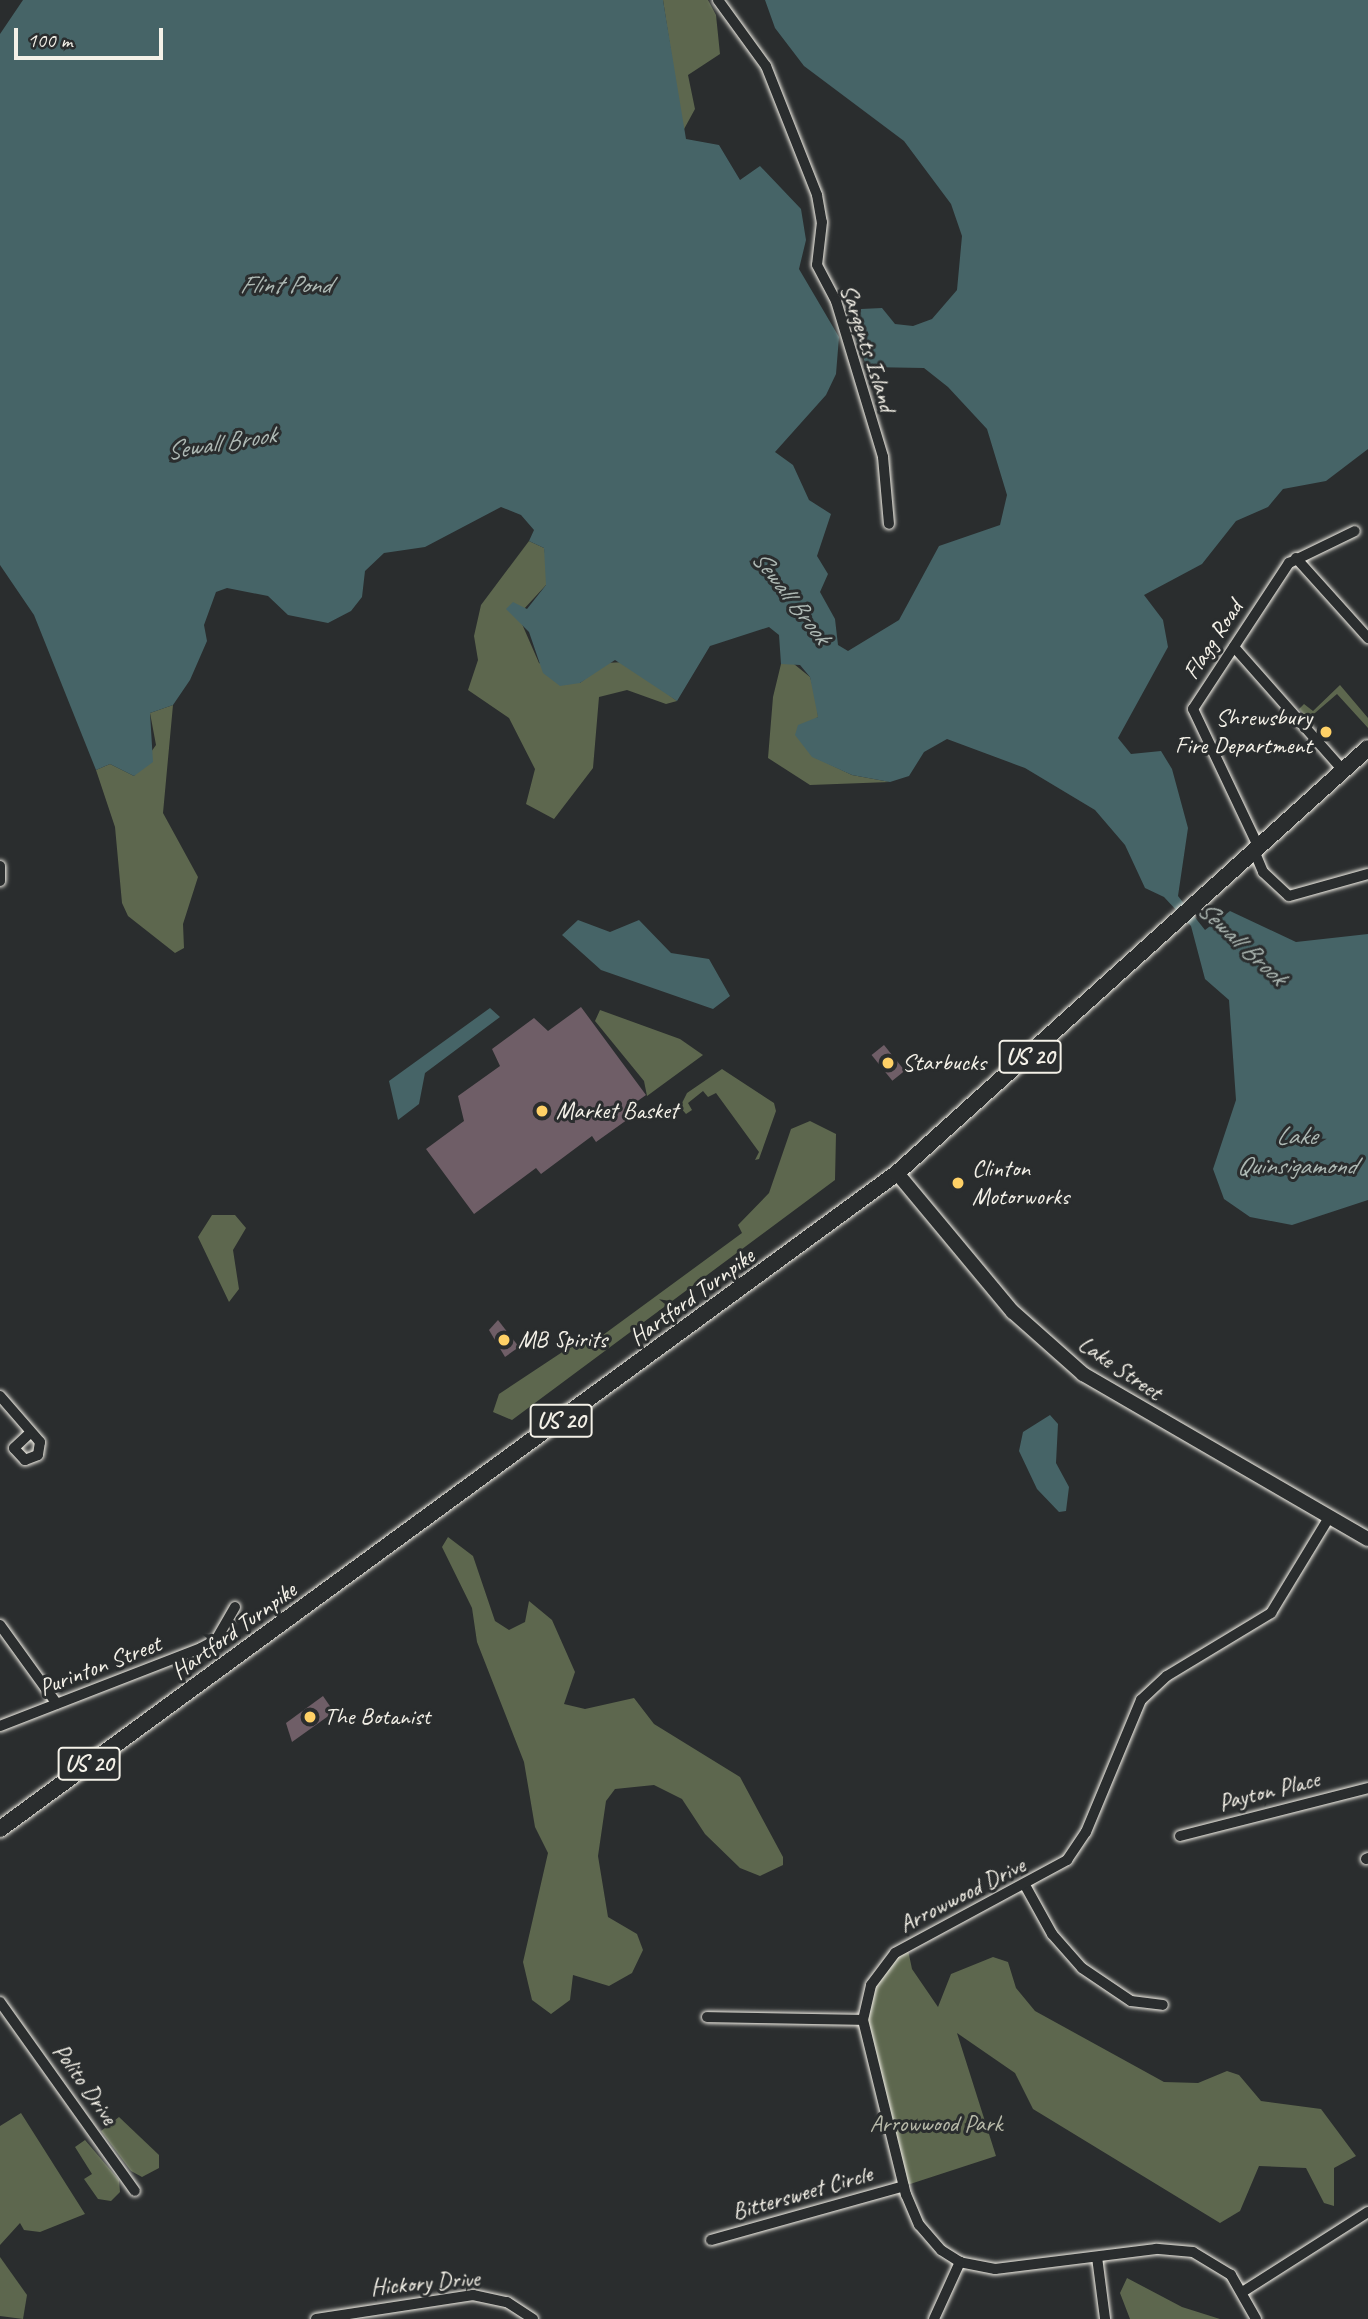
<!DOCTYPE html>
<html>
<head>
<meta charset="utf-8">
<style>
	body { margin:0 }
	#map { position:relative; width:1368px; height:2319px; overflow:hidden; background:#2a2d2e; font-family:Caveat,sans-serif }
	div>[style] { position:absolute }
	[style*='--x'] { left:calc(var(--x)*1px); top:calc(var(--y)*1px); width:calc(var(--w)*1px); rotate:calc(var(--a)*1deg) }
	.green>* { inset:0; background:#5d674e }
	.water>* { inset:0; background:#466467 }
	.building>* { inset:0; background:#6f5e67; transform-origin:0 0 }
	.roads { filter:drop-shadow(0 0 2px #f4f1e8) drop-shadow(0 0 2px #f4f1e8) }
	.street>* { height:10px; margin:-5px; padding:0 5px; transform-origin:5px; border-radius:5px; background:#2a2d2e }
	.secondary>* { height:14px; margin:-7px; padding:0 7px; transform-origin:7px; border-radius:7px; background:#2a2d2e }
	.primary>* { height:16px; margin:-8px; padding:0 8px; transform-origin:8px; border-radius:8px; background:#2a2d2e }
	.dots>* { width:19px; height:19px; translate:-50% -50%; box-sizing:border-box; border:4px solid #2a2d2e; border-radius:50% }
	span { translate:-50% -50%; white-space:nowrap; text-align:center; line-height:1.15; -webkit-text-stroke:6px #2a2d2e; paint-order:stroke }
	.shield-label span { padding:2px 5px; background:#2a2d2e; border:2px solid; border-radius:5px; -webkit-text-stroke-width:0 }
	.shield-label { font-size:23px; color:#f4f1e8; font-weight:700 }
	.street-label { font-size:24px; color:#f4f1e8 }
	.poi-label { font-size:24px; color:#f4f1e8 }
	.right { translate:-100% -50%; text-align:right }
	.left { translate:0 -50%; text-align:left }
	.park-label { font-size:24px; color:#b8baaa }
	.water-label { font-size:26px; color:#aeb9b4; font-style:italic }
	.scale { position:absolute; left:14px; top:28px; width:149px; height:32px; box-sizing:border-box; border:4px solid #f4f1e8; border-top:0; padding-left:9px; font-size:21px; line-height:24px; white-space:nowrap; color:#f4f1e8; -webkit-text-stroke:5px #2a2d2e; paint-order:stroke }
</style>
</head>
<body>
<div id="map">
	<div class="green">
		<i style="clip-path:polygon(663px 0,708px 0,716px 15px,720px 54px,688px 75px,695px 109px,683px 131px)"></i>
		<i style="clip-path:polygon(529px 541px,544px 548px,548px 570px,546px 585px,523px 610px,522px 624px,539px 663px,580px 683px,605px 663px,625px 662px,677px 701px,666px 704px,627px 690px,599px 697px,593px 768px,554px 819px,526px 804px,535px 769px,509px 718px,468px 690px,478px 660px,474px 636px,481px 605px)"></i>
		<i style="clip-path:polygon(789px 660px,810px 677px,817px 700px,818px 717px,806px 725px,804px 744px,812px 756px,852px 775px,890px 782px,810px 785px,768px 758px,773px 697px,781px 664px)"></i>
		<i style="clip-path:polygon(1340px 685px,1368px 718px,1368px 728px,1337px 694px,1308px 719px,1299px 709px,1304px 704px,1313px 711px)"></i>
		<i style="clip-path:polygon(173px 705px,163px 813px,198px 877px,183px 924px,184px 948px,175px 953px,128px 916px,122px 903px,115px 827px,96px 770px,110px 764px,134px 776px,156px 745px,150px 713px)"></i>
		<i style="clip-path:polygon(600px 1010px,680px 1039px,703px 1055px,647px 1096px,644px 1081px,595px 1021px)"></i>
		<i style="clip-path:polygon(722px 1069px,774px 1103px,776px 1111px,759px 1159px,755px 1160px,759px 1152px,716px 1093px,708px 1097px,703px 1091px,688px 1103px,692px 1110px,686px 1114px,680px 1107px,687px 1093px)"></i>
		<i style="clip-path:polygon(810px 1121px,836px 1134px,835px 1180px,512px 1420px,493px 1412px,499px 1394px,582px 1339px,588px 1346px,742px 1233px,738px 1225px,769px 1193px,791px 1129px)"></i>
		<i style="clip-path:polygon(212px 1215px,235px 1215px,246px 1228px,233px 1250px,239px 1289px,229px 1302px,198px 1237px)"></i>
		<i style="clip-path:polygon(448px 1537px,473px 1556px,495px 1621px,509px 1630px,525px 1622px,529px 1601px,552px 1620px,575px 1672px,564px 1704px,585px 1709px,634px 1698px,654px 1724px,740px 1777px,783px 1857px,783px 1865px,760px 1876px,740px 1868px,705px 1834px,682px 1799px,654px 1785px,615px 1789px,606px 1801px,598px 1856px,608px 1917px,637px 1934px,643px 1950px,632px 1973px,609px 1986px,573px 1975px,570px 2000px,551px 2014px,532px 2000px,523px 1962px,548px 1853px,535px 1827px,524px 1762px,477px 1642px,472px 1608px,442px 1547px)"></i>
		<i style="clip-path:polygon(907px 1945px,912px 1969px,938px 2007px,951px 1974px,993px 1957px,1008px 1962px,1016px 1988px,1035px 2011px,1164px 2082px,1198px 2083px,1227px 2071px,1239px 2075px,1261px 2101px,1321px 2109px,1356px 2156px,1334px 2168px,1334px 2206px,1324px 2203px,1306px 2168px,1259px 2166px,1240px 2211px,1220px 2223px,1033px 2109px,1015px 2073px,957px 2033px,996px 2156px,904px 2186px,870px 2067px,867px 1996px)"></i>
		<i style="clip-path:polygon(21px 2113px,85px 2214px,40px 2232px,24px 2230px,20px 2223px,0 2245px,0 2126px)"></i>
		<i style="clip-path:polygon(119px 2117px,159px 2155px,159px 2168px,142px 2177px,131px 2171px,101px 2131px)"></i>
		<i style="clip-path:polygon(85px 2140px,119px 2180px,120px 2192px,111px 2201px,98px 2199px,84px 2179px,92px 2174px,75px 2147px)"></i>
		<i style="clip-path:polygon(0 2257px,27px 2295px,23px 2319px,0 2316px)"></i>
		<i style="clip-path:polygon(1127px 2278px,1182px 2307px,1220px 2319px,1130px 2319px,1120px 2293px)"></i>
	</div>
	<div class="water">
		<i style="clip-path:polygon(23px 0,663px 0,686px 139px,719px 145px,740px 180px,760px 166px,801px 209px,806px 240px,799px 269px,839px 337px,836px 374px,826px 395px,775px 452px,793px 465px,809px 500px,831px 514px,817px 556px,828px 574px,820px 592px,835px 619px,838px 645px,848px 651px,899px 620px,939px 546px,1000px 525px,1007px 495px,987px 429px,948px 387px,924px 368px,867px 367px,856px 340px,861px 309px,882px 308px,895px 324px,913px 326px,932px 319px,957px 290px,962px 236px,951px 204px,904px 141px,804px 66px,775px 28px,765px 0,1368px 0,1368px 449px,1326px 481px,1283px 489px,1268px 507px,1236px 521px,1202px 564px,1144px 595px,1163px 620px,1168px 647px,1118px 738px,1131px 754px,1161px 751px,1172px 769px,1188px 828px,1178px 896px,1205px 930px,1230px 911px,1296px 942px,1368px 934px,1368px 1200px,1292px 1225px,1250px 1217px,1224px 1199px,1213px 1169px,1236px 1100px,1229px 1000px,1205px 979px,1191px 926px,1164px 897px,1145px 888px,1125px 845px,1095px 810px,1025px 768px,947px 739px,924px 752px,909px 776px,890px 782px,852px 775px,812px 757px,795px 735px,798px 725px,818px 717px,810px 677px,800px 665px,781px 664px,779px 635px,769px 627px,710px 646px,677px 701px,615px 660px,580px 683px,560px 686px,543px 673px,529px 632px,506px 609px,513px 602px,527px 609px,546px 585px,544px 548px,529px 541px,534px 530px,521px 515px,501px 507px,425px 547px,384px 553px,365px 571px,362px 597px,351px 611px,328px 623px,288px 615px,268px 596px,227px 588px,216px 592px,204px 625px,207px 641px,190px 680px,173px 705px,150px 713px,153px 762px,134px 776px,110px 764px,96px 770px,34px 615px,0 565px,0 34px)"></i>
		<i style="clip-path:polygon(578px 920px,610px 932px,639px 920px,671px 953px,709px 959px,730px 996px,713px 1009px,601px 970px,562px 935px)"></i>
		<i style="clip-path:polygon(490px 1008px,500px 1017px,425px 1073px,419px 1104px,398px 1120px,389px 1081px)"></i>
		<i style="clip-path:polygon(1050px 1415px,1058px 1424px,1056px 1463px,1069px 1487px,1066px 1511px,1059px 1512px,1037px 1489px,1019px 1451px,1023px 1432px)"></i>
	</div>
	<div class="building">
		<i style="clip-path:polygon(581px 1007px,646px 1095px,625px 1110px,631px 1117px,596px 1142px,592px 1136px,541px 1174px,536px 1168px,474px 1214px,426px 1149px,464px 1121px,458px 1096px,500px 1066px,492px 1049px,534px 1018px,548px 1031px)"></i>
		<i style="left:884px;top:1045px;width:33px;height:16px;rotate:51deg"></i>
		<i style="clip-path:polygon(498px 1320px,519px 1347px,505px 1357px,489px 1330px)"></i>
		<i style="clip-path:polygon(323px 1696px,334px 1712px,292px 1742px,286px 1723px)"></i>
	</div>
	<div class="roads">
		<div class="street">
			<i style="--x:718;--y:0;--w:82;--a:54"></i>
			<i style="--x:766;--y:66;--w:139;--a:68.4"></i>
			<i style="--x:817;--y:195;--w:27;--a:80"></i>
			<i style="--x:822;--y:222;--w:43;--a:96.6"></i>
			<i style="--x:817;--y:265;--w:41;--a:62.2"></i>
			<i style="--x:836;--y:301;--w:163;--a:73.2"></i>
			<i style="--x:883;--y:457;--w:67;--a:84.9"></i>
			<i style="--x:1296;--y:558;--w:108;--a:48"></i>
			<i style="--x:1234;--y:647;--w:164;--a:48.5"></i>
			<i style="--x:1259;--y:848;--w:154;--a:-115.4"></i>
			<i style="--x:1193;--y:709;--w:175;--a:-56.7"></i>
			<i style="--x:1289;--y:563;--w:73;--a:-25.9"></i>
			<i style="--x:1255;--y:853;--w:21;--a:67"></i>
			<i style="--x:1263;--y:872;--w:35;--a:43"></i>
			<i style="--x:1289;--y:896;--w:82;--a:-15.6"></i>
			<i style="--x:0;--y:866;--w:15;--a:90"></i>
			<i style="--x:0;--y:1396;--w:61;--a:49"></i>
			<i style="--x:40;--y:1442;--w:13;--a:99"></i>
			<i style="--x:38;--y:1455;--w:14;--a:159"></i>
			<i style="--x:25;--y:1460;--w:16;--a:-133"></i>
			<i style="--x:14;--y:1448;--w:21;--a:-43"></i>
			<i style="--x:0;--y:1625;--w:97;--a:54.2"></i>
			<i style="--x:0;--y:1726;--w:216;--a:-21.2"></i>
			<i style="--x:201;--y:1648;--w:17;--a:-28"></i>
			<i style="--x:216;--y:1640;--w:38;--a:-60"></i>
			<i style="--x:1180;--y:1836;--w:194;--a:-14.3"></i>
			<i style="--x:1366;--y:1859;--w:2;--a:-27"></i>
			<i style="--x:1026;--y:1887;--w:54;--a:61"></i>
			<i style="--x:1052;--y:1934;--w:45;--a:48.6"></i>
			<i style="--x:1082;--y:1968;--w:59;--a:34"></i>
			<i style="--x:1131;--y:2001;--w:32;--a:7"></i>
			<i style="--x:0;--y:2002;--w:232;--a:54.5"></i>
			<i style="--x:707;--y:2017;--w:156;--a:1.1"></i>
			<i style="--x:711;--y:2240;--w:200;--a:-15.6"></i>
			<i style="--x:1097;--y:2257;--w:63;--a:82.6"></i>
			<i style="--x:1244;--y:2291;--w:147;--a:-32.5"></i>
			<i style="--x:316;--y:2319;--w:159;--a:-8.7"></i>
			<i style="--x:473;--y:2295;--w:35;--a:12"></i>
			<i style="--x:507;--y:2302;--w:31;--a:33"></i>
			<i style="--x:934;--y:2319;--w:63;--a:-65.5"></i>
			<i style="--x:1256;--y:2319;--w:51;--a:-119.6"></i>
			<i style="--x:1231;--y:2275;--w:44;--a:-148.8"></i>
			<i style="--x:1193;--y:2252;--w:37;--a:-175"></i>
			<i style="--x:1156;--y:2249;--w:162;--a:172.9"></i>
			<i style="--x:995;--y:2269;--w:36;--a:-169"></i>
			<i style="--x:960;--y:2262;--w:22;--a:-148"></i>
			<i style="--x:941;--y:2250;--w:33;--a:-131"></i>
			<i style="--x:919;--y:2225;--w:33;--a:-113"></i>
			<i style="--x:906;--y:2195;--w:180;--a:-103.8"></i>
			<i style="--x:863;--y:2020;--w:36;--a:-77"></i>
			<i style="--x:871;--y:1985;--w:40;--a:-53"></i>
			<i style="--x:895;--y:1953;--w:196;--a:-28.4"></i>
			<i style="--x:1067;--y:1860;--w:34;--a:-56"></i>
			<i style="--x:1086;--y:1832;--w:143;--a:-67.4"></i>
			<i style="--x:1141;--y:1700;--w:35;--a:-43"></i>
			<i style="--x:1167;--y:1676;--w:122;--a:-31.2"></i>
			<i style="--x:1271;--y:1613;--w:108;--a:-58.7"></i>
		</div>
		<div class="secondary">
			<i style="--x:897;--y:1173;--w:181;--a:50.2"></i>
			<i style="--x:1013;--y:1312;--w:94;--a:41.5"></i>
			<i style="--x:1083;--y:1374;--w:329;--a:30.1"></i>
		</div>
		<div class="primary">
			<i style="--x:0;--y:1829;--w:1111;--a:-36.18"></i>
			<i style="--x:897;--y:1173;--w:634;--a:-42.06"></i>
		</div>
	</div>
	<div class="dots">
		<i style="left:1326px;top:732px;background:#ffd166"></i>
		<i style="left:888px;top:1063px;background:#ffd166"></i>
		<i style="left:542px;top:1111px;background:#ffd166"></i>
		<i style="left:958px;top:1183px;background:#ffd166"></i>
		<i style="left:504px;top:1340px;background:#ffd166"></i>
		<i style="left:310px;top:1717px;background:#ffd166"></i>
	</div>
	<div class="shield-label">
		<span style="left:1030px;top:1057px">US 20</span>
		<span style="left:561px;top:1421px">US 20</span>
		<span style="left:89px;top:1764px">US 20</span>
	</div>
	<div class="street-label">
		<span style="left:868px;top:348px;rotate:72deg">Sargents Island</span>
		<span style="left:1213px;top:640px;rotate:-57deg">Flagg Road</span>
		<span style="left:692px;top:1297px;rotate:-36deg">Hartford Turnpike</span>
		<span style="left:1120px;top:1368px;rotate:34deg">Lake Street</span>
		<span style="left:234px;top:1631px;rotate:-36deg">Hartford Turnpike</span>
		<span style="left:100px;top:1666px;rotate:-21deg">Purinton Street</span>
		<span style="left:1269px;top:1791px;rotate:-14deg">Payton Place</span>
		<span style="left:962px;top:1895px;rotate:-27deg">Arrowwood Drive</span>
		<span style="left:85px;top:2084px;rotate:55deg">Polito Drive</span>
		<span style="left:802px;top:2193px;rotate:-16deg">Bittersweet Circle</span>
		<span style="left:425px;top:2283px;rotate:-5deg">Hickory Drive</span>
	</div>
	<div class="poi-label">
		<span class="right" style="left:1312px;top:732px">Shrewsbury<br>Fire Department</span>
		<span class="left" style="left:902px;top:1063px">Starbucks</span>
		<span class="left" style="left:556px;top:1111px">Market Basket</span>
		<span class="left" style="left:972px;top:1183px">Clinton<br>Motorworks</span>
		<span class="left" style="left:518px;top:1340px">MB Spirits</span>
		<span class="left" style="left:324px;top:1717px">The Botanist</span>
	</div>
	<div class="park-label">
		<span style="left:936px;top:2124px">Arrowwood Park</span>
	</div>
	<div class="water-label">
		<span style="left:285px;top:285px">Flint Pond</span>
		<span style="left:221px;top:443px;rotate:-9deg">Sewall Brook</span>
		<span style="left:791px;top:597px;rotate:52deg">Sewall Brook</span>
		<span style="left:1242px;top:943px;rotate:43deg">Sewall Brook</span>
		<span style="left:1296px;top:1151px">Lake<br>Quinsigamond</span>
	</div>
	<div class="scale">100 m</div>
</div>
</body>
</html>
